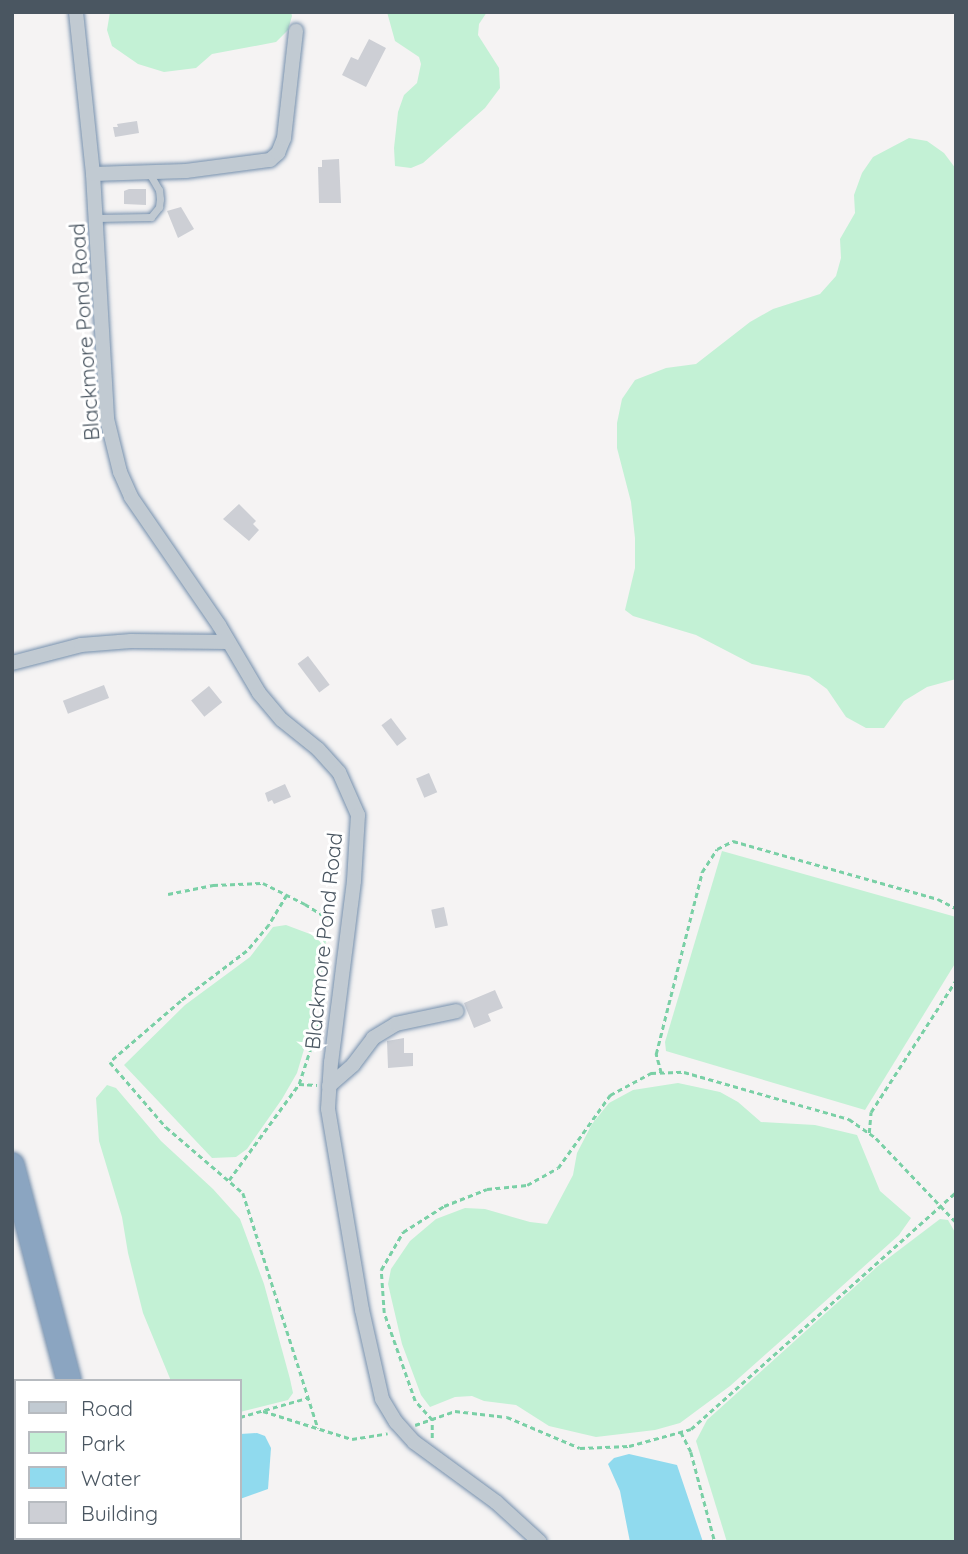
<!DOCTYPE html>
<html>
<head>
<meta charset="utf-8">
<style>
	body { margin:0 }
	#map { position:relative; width:968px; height:1554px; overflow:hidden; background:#f5f3f3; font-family:Quicksand,sans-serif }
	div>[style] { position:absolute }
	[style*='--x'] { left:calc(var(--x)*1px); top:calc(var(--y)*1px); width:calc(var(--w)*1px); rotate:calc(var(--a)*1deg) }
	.green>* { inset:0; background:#c3f1d5 }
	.water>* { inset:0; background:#90daee }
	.building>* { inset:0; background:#cdcfd5; transform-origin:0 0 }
	.path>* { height:2.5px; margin-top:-1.25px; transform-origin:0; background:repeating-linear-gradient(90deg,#7ad0a6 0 5px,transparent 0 8.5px) }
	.roads { filter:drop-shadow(0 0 2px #7690ad) drop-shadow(0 0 2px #7690ad) }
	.lane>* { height:7px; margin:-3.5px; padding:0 3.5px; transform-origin:3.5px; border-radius:3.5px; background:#c1cad2 }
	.street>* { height:14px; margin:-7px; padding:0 7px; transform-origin:7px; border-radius:7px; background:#c1cad2 }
	.highway>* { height:24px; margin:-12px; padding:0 12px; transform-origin:12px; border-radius:12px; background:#8ba5c1 }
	span { translate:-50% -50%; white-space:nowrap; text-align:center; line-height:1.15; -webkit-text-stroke:6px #fff; paint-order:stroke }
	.street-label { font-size:21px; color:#4a5661 }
	.frame { position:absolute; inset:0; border:14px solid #4a5661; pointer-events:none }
	.legend { position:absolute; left:14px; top:1379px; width:228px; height:161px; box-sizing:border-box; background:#fff; border:2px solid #b7bbc0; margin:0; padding:9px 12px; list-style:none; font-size:21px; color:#4a5661 }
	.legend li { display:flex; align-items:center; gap:14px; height:35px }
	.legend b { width:35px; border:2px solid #b7bbc0 }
</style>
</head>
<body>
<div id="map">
	<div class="green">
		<i style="clip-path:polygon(110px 12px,291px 12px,292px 16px,288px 30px,276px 42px,212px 54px,196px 68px,164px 72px,138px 64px,112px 46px,107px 30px)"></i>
		<i style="clip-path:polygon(387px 12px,487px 12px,479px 24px,478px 35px,499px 68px,500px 88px,485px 108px,423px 163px,411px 168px,395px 166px,394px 148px,398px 112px,404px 95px,417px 83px,421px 64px,419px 57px,395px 41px)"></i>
		<i style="clip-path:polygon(909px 138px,927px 141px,944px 153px,956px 169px,956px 679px,927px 687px,904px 701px,884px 728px,866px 728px,846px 717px,827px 689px,809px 676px,752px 664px,696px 635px,633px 616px,625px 610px,635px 568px,635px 538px,631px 502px,617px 448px,617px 423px,622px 399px,635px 380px,666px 368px,696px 364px,750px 322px,773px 309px,820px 294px,836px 276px,841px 258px,840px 239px,855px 213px,854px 195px,862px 173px,873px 157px)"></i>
		<i style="clip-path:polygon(722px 851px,956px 917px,956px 962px,865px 1110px,666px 1051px,665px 1042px)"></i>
		<i style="clip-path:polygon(286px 925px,326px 940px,321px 982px,305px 1046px,297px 1073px,282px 1099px,247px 1149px,236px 1157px,212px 1158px,124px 1065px,185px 1005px,250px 957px,273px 927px)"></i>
		<i style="clip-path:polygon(678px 1083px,720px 1092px,738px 1102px,761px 1122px,815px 1125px,857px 1135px,880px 1191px,911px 1218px,899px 1235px,793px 1330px,730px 1386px,680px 1423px,655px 1430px,596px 1437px,549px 1426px,516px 1405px,484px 1401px,472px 1396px,455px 1397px,430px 1407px,421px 1395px,402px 1344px,388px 1284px,391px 1269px,410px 1241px,436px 1219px,465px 1208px,485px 1209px,530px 1222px,547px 1224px,573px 1175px,577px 1153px,592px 1124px,609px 1103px,633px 1090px)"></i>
		<i style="clip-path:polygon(107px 1085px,116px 1088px,161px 1141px,213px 1189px,240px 1219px,264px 1284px,290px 1379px,293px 1393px,288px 1400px,240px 1412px,240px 1381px,171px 1381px,143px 1313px,128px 1253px,122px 1217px,99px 1141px,96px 1098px)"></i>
		<i style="clip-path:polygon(940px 1219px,948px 1220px,956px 1234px,956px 1542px,727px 1542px,696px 1441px,707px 1420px,878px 1266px)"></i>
	</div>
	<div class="water">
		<i style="clip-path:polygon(257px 1433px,265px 1436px,271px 1448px,268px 1489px,240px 1499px,240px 1434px)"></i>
		<i style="clip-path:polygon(629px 1454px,677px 1465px,703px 1542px,630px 1542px,620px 1491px,608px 1464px,614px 1458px)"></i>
	</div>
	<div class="building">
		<i style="clip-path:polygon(369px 39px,386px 48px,366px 87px,342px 75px,351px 57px,358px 60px)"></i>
		<i style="clip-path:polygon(137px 121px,139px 133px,115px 137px,113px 127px,118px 127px,117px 124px)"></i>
		<i style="clip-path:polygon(339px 159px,341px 203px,319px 203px,318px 167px,322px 167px,322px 160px)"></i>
		<i style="clip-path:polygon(129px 189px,146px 189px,146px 205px,124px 204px,124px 191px)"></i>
		<i style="clip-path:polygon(181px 207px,194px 229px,178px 238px,167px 211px)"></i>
		<i style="clip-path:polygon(239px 504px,256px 521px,253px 524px,259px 530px,249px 541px,223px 519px)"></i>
		<i style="left:308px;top:656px;width:36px;height:13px;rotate:53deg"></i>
		<i style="left:104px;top:685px;width:14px;height:44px;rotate:69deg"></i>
		<i style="left:209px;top:686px;width:21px;height:23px;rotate:51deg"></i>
		<i style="left:391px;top:718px;width:26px;height:12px;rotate:53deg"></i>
		<i style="left:429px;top:773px;width:21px;height:14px;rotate:67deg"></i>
		<i style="clip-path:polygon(285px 784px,291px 797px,274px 804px,272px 800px,268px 802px,265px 793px)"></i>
		<i style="left:444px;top:907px;width:19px;height:13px;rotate:78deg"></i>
		<i style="clip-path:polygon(495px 990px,503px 1008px,488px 1014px,491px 1021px,474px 1028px,464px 1003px)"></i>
		<i style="clip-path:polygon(404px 1038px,404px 1053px,413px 1053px,413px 1066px,388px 1068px,387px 1041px)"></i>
	</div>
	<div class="path">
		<i style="--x:168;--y:894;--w:46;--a:-11.3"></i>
		<i style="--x:213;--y:885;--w:50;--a:-2.3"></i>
		<i style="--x:263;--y:883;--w:47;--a:26.6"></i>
		<i style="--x:305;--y:904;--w:36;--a:32"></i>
		<i style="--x:287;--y:895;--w:35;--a:121"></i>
		<i style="--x:269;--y:925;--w:34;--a:130"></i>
		<i style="--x:247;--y:951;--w:83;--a:142.9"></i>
		<i style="--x:181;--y:1001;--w:94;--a:139.3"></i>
		<i style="--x:110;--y:1062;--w:86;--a:49.3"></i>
		<i style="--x:166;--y:1127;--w:101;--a:40.6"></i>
		<i style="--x:243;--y:1193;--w:247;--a:72.3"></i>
		<i style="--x:661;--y:1073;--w:20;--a:-105"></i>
		<i style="--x:656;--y:1054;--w:188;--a:-75.8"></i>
		<i style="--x:702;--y:872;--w:27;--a:-57"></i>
		<i style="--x:717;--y:849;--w:18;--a:-27"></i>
		<i style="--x:733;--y:841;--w:213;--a:15.8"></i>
		<i style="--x:938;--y:899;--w:20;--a:27"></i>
		<i style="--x:299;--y:1084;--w:18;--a:3"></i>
		<i style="--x:869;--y:1133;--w:21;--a:-85"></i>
		<i style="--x:871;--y:1112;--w:157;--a:-57.2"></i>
		<i style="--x:229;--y:1180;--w:119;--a:-53.9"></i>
		<i style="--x:299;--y:1084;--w:81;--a:-72"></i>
		<i style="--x:263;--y:1411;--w:93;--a:17.5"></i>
		<i style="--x:352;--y:1439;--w:36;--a:-9"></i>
		<i style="--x:240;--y:1417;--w:70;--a:-15.8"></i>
		<i style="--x:415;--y:1425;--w:42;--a:-19.3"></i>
		<i style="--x:455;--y:1411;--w:52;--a:6.6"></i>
		<i style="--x:507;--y:1417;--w:79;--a:23"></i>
		<i style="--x:580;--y:1448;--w:49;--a:-2.3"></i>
		<i style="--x:629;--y:1446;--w:64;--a:-15.3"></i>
		<i style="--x:691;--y:1429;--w:356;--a:-41.8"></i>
		<i style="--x:681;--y:1432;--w:22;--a:63"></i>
		<i style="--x:691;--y:1452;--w:93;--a:75.1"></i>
		<i style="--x:432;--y:1438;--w:18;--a:-90"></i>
		<i style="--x:432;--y:1420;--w:25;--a:-132"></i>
		<i style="--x:415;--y:1401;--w:93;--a:-109.4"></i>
		<i style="--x:384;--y:1313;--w:43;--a:-94"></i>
		<i style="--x:381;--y:1270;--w:44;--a:-59.9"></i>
		<i style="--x:403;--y:1232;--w:49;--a:-32.4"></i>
		<i style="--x:444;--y:1206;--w:46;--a:-21.6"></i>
		<i style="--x:487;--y:1189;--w:40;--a:-5.7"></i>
		<i style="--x:527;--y:1185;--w:35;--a:-29"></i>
		<i style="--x:558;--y:1168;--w:90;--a:-54.5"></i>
		<i style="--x:610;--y:1095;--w:47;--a:-28.2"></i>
		<i style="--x:651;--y:1073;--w:33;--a:-2"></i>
		<i style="--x:684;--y:1072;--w:172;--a:15.9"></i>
		<i style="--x:849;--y:1119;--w:33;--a:35"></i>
		<i style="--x:876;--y:1138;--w:116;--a:46.4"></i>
	</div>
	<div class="roads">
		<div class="lane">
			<i style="--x:96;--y:218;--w:55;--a:-1"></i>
			<i style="--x:151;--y:217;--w:13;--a:-51"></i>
			<i style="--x:159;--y:207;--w:8;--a:-83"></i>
			<i style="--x:160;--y:199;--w:9;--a:-96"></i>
			<i style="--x:159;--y:190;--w:20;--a:-120"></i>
		</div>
		<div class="street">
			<i style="--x:76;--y:12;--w:163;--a:84"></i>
			<i style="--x:93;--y:174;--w:245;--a:86.7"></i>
			<i style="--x:107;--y:419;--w:55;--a:76.2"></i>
			<i style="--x:120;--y:472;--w:27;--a:66"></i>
			<i style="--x:131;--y:497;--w:155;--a:55.5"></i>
			<i style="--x:219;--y:625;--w:79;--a:59.5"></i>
			<i style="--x:259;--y:693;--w:35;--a:50"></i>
			<i style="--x:282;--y:720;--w:46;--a:38.9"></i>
			<i style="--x:318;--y:749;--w:31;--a:48"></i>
			<i style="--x:339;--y:772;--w:47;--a:66.2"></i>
			<i style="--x:358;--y:815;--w:66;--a:93.5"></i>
			<i style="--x:354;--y:881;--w:182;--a:97.2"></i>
			<i style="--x:331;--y:1062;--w:47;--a:93.7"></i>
			<i style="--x:328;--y:1109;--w:204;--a:80.4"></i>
			<i style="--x:362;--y:1310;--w:91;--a:77.3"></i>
			<i style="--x:382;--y:1399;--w:27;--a:59"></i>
			<i style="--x:396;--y:1422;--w:27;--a:48"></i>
			<i style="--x:414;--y:1442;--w:102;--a:36.2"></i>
			<i style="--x:496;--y:1502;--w:59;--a:42.3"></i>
			<i style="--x:93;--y:174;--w:93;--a:-1.8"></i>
			<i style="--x:186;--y:171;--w:85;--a:-7.5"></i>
			<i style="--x:270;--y:160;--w:11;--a:-41"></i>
			<i style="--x:278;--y:153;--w:16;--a:-68"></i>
			<i style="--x:284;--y:138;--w:108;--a:-83.6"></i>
			<i style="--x:12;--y:663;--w:71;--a:-14.6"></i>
			<i style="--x:81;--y:645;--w:50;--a:-4.6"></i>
			<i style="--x:131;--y:641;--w:97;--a:0.6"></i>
			<i style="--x:329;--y:1086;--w:32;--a:-41"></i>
			<i style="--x:353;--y:1065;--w:34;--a:-53"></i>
			<i style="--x:373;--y:1038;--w:27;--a:-31"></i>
			<i style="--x:396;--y:1024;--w:62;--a:-12"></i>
		</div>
		<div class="highway">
			<i style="--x:12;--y:1165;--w:223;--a:75.2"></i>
			<i style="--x:12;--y:1502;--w:14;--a:73"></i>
			<i style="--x:22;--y:1538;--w:4;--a:76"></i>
			<i style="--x:119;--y:1538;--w:4;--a:76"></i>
		</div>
	</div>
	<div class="street-label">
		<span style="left:84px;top:332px;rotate:-94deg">Blackmore Pond Road</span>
		<span style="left:323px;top:941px;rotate:-84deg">Blackmore Pond Road</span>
	</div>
	<div class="frame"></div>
	<ul class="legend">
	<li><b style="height:9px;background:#c1cad2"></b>Road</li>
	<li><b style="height:19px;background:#c3f1d5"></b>Park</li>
	<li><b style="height:19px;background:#90daee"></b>Water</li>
	<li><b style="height:19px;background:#cdcfd5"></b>Building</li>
	</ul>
</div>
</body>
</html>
